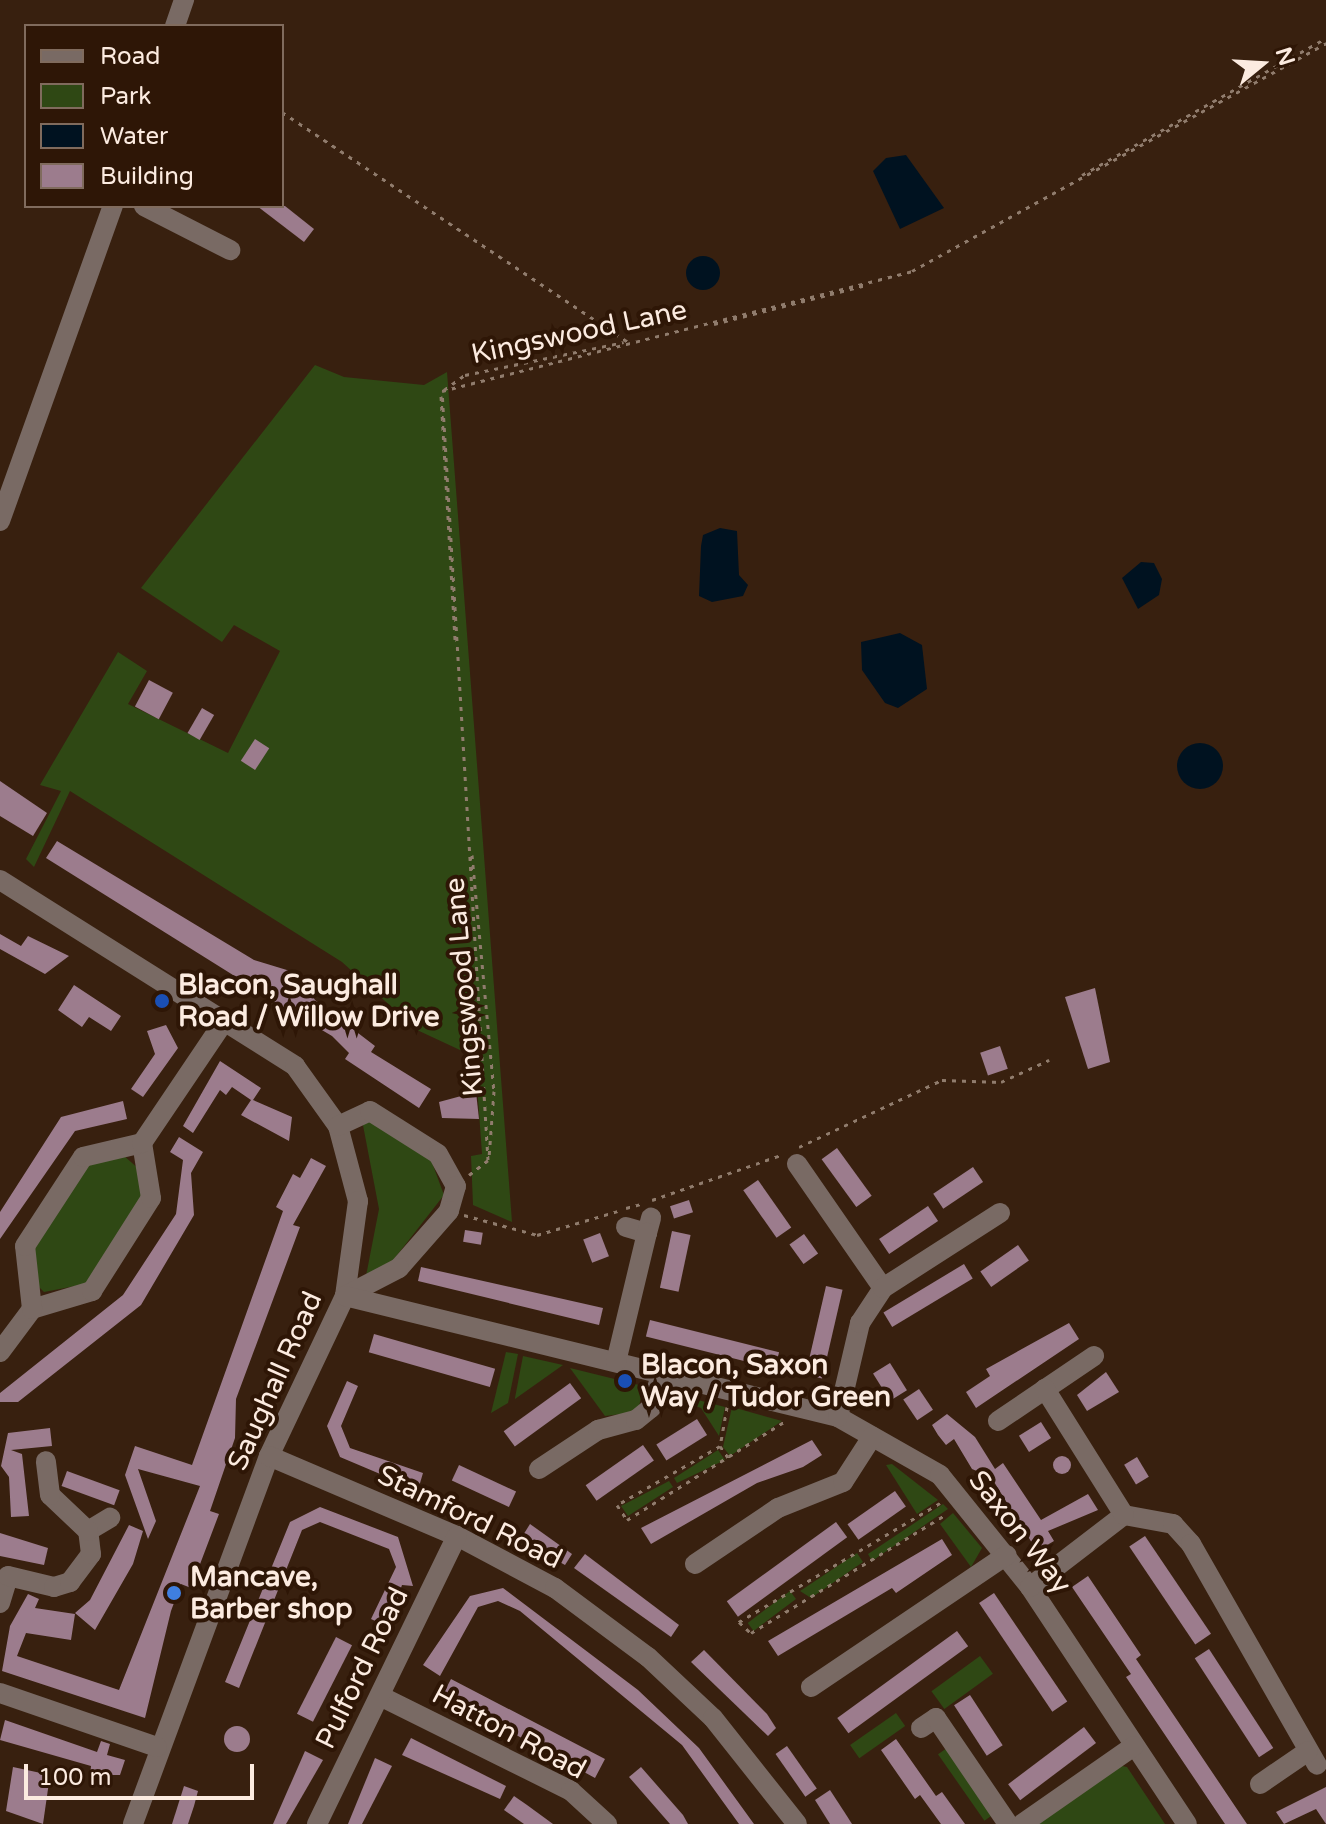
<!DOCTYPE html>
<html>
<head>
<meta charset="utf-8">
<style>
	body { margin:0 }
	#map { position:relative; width:1326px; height:1824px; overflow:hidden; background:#38200f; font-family:"Varela Round",sans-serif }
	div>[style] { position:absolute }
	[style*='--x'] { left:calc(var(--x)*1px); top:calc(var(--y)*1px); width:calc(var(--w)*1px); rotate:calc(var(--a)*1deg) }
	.green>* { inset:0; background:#2f4814; transform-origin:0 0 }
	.water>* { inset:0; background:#001220 }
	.round { border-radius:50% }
	.building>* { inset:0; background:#9c7c8d; transform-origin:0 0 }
	.path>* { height:3px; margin-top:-1.5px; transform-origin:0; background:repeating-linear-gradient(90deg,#907c6d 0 4px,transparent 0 10px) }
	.minor>* { height:20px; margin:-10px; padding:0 10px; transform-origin:10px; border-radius:10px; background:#796a64 }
	.dots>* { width:22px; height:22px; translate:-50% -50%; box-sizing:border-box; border:4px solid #2e1606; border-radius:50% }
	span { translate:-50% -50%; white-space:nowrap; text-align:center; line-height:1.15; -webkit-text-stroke:8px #2e1606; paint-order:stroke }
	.street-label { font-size:28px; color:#fcebe0 }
	.poi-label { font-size:28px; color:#fcebe0; font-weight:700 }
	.left { translate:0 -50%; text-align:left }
	.legend { position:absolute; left:24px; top:24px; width:260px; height:184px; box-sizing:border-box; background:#2e1606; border:2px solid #806b5d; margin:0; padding:10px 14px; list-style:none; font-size:24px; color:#fcebe0 }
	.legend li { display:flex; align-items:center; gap:16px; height:40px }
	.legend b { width:40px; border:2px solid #806b5d }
	.north { position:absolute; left:1222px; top:24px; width:80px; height:80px; -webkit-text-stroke:6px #2e1606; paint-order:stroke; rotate:72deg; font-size:22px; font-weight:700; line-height:32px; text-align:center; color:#fcebe0 }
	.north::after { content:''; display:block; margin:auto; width:28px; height:36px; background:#fcebe0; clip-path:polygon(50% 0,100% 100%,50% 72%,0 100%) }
	.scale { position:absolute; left:24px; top:1764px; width:230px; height:36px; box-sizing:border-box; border:4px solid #fcebe0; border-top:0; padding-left:10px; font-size:24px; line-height:28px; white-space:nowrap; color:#fcebe0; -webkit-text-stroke:6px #2e1606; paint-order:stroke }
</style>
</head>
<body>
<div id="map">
	<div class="green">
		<i style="clip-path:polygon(315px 365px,344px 377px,424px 385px,447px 372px,512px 1222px,473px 1205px,471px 1156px,482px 1154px,475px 1057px,417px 1030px,342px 962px,70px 791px,34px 867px,26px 859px,61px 791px,40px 785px,118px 652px,147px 671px,128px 704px,228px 753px,280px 651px,234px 625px,222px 642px,141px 588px)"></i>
		<i style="clip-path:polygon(371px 1118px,430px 1157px,444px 1195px,387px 1268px,366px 1276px,379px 1209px,362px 1120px)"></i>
		<i style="clip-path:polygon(122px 1154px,141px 1171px,144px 1200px,91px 1283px,44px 1292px,35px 1283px,31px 1248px,88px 1163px)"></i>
		<i style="clip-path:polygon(506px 1352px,518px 1354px,508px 1403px,491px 1413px)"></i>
		<i style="clip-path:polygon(523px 1356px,563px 1365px,515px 1399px,515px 1398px)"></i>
		<i style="clip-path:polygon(570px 1368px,643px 1386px,638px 1412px,605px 1416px)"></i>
		<i style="clip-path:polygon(690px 1398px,725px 1407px,719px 1436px,701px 1408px,683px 1402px)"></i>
		<i style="clip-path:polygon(732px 1407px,782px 1421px,730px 1456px,723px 1447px)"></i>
		<i style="clip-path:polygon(718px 1450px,725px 1460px,677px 1483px,674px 1478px)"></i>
		<i style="clip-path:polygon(892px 1464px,938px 1500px,917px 1514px,886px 1465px)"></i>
		<i style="clip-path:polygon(669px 1481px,673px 1487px,628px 1516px,621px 1506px)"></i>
		<i style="clip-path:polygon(943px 1504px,948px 1509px,872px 1561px,868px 1554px)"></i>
		<i style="clip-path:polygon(953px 1513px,982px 1548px,971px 1567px,940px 1524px)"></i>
		<i style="clip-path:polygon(857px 1553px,863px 1562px,811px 1598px,800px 1591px)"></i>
		<i style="left:790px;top:1591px;width:10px;height:53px;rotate:53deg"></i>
		<i style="left:980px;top:1656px;width:22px;height:60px;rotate:54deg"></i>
		<i style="left:896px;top:1713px;width:16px;height:56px;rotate:55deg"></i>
		<i style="left:947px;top:1748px;width:81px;height:11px;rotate:55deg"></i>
		<i style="clip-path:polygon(1117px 1765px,1127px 1767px,1165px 1824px,1031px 1824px)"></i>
	</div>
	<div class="water">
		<i style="clip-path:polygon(906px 155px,944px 208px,900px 229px,873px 171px,886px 158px)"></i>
		<i class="round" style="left:686px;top:256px;width:34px;height:34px"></i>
		<i style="clip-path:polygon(720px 528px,737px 531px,739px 575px,748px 585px,743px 596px,712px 602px,699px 596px,701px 546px,703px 535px)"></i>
		<i style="clip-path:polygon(1141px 562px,1154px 563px,1162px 579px,1159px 595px,1138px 609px,1122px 578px)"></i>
		<i style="clip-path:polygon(900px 633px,922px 645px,927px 689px,898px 708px,885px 703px,862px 670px,861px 642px)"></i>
		<i class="round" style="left:1177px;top:743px;width:46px;height:46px"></i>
	</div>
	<div class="building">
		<i style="clip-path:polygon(257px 206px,285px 206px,314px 229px,304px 242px)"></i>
		<i style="left:149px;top:680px;width:27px;height:30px;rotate:28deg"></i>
		<i style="left:202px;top:708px;width:14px;height:29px;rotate:30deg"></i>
		<i style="left:255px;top:739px;width:17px;height:26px;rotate:33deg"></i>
		<i style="clip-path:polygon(0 781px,47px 813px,33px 836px,0 816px)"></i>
		<i style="clip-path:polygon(57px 841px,254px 960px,300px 974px,315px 1000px,375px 1046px,371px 1052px,431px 1089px,419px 1108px,345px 1059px,349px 1053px,332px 1036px,271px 1000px,276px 992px,233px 975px,46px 858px)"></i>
		<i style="clip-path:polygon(0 934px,21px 946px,28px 936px,69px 956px,45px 974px,0 949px)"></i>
		<i style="clip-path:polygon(74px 985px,121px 1016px,111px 1031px,89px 1017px,82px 1027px,58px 1010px)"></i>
		<i style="clip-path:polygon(1095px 988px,1110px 1062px,1088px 1069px,1065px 997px)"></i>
		<i style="clip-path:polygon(166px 1025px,178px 1048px,143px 1097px,131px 1089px,155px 1054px,147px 1031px)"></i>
		<i style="left:1000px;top:1046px;width:24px;height:21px;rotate:71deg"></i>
		<i style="clip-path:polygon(220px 1061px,261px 1088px,253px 1100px,292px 1117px,289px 1141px,241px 1115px,251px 1100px,232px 1087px,226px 1095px,220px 1090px,193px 1133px,183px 1126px)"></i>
		<i style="clip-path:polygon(476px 1092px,479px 1119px,442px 1118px,439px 1102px)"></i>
		<i style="clip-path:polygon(123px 1101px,127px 1119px,75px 1131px,0 1239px,0 1212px,61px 1117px)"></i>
		<i style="clip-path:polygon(179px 1137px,203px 1152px,191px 1173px,194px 1215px,141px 1305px,18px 1402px,0 1402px,0 1393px,123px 1295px,176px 1214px,183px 1160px,170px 1152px)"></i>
		<i style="left:837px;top:1148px;width:59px;height:19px;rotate:54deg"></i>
		<i style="clip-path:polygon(311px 1158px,326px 1166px,293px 1225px,300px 1227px,236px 1399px,235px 1438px,210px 1511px,219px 1514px,191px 1588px,181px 1584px,171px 1611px,145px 1718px,2px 1671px,10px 1626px,28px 1594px,39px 1599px,35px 1608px,75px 1614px,71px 1640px,26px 1633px,17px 1656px,119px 1690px,200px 1486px,138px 1469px,156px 1521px,148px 1539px,125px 1475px,135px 1446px,192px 1465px,283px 1211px,276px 1207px,293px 1174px,300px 1178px)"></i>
		<i style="left:973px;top:1167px;width:18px;height:48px;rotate:56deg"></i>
		<i style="left:758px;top:1180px;width:58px;height:18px;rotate:55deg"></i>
		<i style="left:689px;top:1200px;width:13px;height:20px;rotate:72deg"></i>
		<i style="left:928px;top:1206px;width:18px;height:59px;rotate:56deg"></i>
		<i style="left:465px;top:1230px;width:18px;height:12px;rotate:9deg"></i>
		<i style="left:672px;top:1231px;width:19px;height:58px;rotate:12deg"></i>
		<i style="left:600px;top:1233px;width:25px;height:18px;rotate:69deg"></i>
		<i style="left:804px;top:1234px;width:24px;height:18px;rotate:54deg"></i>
		<i style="left:1018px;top:1245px;width:19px;height:46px;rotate:55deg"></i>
		<i style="left:964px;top:1264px;width:17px;height:94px;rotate:59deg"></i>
		<i style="clip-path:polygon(421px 1267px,603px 1308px,599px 1325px,418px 1281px)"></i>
		<i style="left:826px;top:1286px;width:17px;height:91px;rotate:13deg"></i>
		<i style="left:650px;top:1320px;width:133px;height:17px;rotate:14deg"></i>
		<i style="clip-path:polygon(1069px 1323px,1079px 1339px,976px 1408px,966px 1392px,990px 1376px,986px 1369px)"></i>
		<i style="left:374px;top:1334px;width:126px;height:19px;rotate:16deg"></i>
		<i style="left:890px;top:1363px;width:32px;height:20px;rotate:58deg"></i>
		<i style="clip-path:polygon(1106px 1372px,1119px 1392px,1087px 1411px,1077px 1395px)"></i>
		<i style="clip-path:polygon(347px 1381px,358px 1386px,341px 1426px,350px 1448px,423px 1473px,418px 1490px,340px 1457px,327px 1426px)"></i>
		<i style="left:570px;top:1383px;width:19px;height:82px;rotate:54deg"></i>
		<i style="left:919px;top:1389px;width:25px;height:19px;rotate:56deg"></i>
		<i style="clip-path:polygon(947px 1414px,975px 1437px,995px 1469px,1003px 1463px,1041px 1520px,1088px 1494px,1098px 1510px,1048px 1531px,1054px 1541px,1037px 1551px,991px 1477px,972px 1469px,954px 1439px,946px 1445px,938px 1435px,932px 1425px)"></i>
		<i style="left:697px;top:1419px;width:19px;height:48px;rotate:58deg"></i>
		<i style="left:1041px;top:1422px;width:19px;height:26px;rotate:58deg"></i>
		<i style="clip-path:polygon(50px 1428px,52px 1446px,11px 1450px,22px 1454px,29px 1516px,11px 1517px,9px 1477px,1px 1466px,8px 1433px)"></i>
		<i style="clip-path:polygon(812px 1440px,822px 1455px,803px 1467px,757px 1483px,651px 1544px,641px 1528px)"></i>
		<i style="left:643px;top:1445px;width:19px;height:70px;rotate:55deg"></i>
		<i class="round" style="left:1053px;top:1456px;width:18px;height:18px"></i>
		<i style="left:1137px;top:1457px;width:23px;height:15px;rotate:59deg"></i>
		<i style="left:459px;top:1465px;width:63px;height:17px;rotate:25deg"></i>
		<i style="left:67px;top:1471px;width:56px;height:16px;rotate:20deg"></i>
		<i style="left:895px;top:1491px;width:19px;height:58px;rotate:55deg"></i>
		<i style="clip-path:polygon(320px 1507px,398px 1537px,413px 1586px,402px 1585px,388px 1627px,371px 1619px,396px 1567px,389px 1549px,320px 1522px,302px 1530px,239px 1688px,225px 1682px,290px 1522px)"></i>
		<i style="left:836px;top:1522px;width:19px;height:135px;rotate:54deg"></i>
		<i style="clip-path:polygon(530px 1524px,572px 1554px,565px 1565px,520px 1540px)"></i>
		<i style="clip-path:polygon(129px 1525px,143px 1531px,133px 1564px,95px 1630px,75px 1613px,90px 1600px)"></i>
		<i style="clip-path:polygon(0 1533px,48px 1548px,44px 1565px,0 1556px)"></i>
		<i style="left:1145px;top:1536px;width:118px;height:19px;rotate:56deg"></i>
		<i style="clip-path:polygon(942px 1539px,952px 1555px,896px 1593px,892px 1588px,778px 1656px,768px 1641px)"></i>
		<i style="clip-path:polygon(585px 1554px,679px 1625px,671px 1637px,574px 1568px)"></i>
		<i style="clip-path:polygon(1088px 1576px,1141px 1655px,1136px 1659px,1247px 1824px,1225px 1824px,1126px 1677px,1131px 1674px,1072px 1587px)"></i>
		<i style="clip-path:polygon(503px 1588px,638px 1690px,699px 1748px,754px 1824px,739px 1824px,682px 1745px,520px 1611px,498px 1601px,478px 1607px,440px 1676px,423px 1665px,470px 1596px)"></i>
		<i style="left:994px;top:1593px;width:131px;height:18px;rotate:56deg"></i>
		<i style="left:957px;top:1631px;width:19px;height:148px;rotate:54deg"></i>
		<i style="left:336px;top:1637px;width:18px;height:86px;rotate:27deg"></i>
		<i style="left:1209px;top:1649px;width:118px;height:17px;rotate:57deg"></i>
		<i style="clip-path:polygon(704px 1650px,767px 1714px,776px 1728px,768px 1736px,691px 1662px)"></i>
		<i style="clip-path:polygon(451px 1679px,605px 1759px,595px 1778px,454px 1701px,440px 1700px)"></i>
		<i style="left:970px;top:1695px;width:60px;height:19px;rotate:57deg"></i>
		<i style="clip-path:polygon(5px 1720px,97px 1752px,101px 1741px,110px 1744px,107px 1755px,125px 1760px,120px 1775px,90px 1775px,91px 1766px,0 1740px)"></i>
		<i class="round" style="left:224px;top:1726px;width:26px;height:26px"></i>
		<i style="left:1084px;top:1727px;width:20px;height:95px;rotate:53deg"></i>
		<i style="clip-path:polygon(411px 1738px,506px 1786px,500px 1799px,402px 1755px)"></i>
		<i style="clip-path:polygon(896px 1739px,936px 1796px,942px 1792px,965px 1824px,941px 1824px,920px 1795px,915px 1799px,881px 1750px)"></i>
		<i style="left:787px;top:1746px;width:52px;height:14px;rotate:55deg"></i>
		<i style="clip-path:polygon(305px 1751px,323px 1760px,286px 1824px,273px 1824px)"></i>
		<i style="clip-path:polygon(375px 1758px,392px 1766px,362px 1824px,348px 1824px)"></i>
		<i style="clip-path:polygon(13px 1767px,50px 1775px,43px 1824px,6px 1811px)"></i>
		<i style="clip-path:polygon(641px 1767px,683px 1815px,688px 1824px,670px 1824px,629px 1777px)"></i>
		<i style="clip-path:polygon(184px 1786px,198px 1791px,194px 1806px,188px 1824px,172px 1824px)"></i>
		<i style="clip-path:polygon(1326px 1787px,1326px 1824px,1316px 1809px,1284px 1824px,1276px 1812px)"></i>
		<i style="clip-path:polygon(830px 1790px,845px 1813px,852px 1824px,830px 1824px,815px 1800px)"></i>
		<i style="clip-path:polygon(514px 1796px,527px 1805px,553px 1824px,524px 1824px,504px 1810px)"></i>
	</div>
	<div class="path">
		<i style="--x:282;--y:112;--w:415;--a:33.6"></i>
		<i style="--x:1082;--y:175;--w:280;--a:-29.3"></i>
		<i style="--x:714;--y:324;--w:157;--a:-14.4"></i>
		<i style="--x:444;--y:390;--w:26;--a:-36"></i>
		<i style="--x:465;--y:375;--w:162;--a:-11.7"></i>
		<i style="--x:441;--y:396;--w:244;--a:86.7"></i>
		<i style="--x:472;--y:855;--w:237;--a:84.7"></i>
		<i style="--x:494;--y:1091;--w:66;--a:94.3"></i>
		<i style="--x:799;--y:1147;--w:158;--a:-25.1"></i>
		<i style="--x:942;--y:1080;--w:59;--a:1.9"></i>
		<i style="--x:1001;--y:1082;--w:53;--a:-24.6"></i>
		<i style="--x:469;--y:1175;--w:24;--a:-38"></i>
		<i style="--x:488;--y:1160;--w:770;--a:-93.42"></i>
		<i style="--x:442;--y:391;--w:485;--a:-14.3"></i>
		<i style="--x:912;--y:271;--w:473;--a:-28.8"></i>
		<i style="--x:652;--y:1200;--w:137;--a:-19.2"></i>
		<i style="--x:626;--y:1208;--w:16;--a:-15"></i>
		<i style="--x:464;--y:1215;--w:76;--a:15.3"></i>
		<i style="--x:537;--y:1235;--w:84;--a:-16.5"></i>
		<i style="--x:727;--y:1407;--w:40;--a:100"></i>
		<i style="--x:720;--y:1446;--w:119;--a:150.2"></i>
		<i style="--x:617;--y:1505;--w:18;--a:56"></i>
		<i style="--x:627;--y:1520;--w:185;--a:-32"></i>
		<i style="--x:720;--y:1446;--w:16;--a:55"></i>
		<i style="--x:940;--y:1503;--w:234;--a:149.4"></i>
		<i style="--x:739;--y:1622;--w:16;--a:43"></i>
		<i style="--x:751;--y:1633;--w:229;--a:-31.3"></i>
	</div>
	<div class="minor">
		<i style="--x:175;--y:26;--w:28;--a:-71"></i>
		<i style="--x:144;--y:206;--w:97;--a:27.1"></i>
		<i style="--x:0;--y:521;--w:335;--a:-70.3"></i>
		<i style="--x:0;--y:880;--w:349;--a:32.2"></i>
		<i style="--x:295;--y:1066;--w:74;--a:54.4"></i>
		<i style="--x:338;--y:1126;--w:78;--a:75.1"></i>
		<i style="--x:358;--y:1201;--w:96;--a:97.8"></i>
		<i style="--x:345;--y:1296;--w:177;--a:115.4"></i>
		<i style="--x:269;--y:1456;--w:392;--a:110.3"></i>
		<i style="--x:338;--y:1126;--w:35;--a:-25"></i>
		<i style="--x:370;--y:1111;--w:80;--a:32.3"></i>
		<i style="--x:438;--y:1154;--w:37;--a:61"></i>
		<i style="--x:456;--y:1186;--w:26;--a:106"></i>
		<i style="--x:449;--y:1211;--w:76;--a:131.3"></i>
		<i style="--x:399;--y:1268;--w:61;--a:152.6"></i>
		<i style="--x:797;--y:1164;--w:151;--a:55.3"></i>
		<i style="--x:626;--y:1227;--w:22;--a:16"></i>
		<i style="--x:647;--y:1233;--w:16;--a:-75"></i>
		<i style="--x:345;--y:1296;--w:508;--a:13.79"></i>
		<i style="--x:838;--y:1417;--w:117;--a:29.6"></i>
		<i style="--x:940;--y:1475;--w:144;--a:51.2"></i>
		<i style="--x:1030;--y:1587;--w:284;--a:56.5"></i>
		<i style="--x:32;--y:1309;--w:63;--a:-16.7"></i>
		<i style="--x:92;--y:1291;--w:110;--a:-57.6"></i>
		<i style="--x:151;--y:1198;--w:56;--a:-99.3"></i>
		<i style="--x:0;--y:1352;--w:54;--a:-53.3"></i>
		<i style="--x:32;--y:1309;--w:63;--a:-96.3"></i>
		<i style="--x:25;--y:1246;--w:106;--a:-56.9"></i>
		<i style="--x:83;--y:1157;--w:61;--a:-13.3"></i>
		<i style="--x:142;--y:1143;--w:148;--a:-56"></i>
		<i style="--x:616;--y:1362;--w:133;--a:-76.5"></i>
		<i style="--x:838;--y:1417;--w:97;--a:-76.8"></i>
		<i style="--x:860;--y:1323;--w:42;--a:-56.7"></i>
		<i style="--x:883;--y:1288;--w:139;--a:-32.7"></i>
		<i style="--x:998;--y:1421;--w:116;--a:-34.1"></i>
		<i style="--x:269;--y:1456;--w:204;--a:23.1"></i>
		<i style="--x:457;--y:1536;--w:111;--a:28"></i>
		<i style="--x:555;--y:1588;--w:116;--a:36.6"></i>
		<i style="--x:648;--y:1657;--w:89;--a:43.2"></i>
		<i style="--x:713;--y:1718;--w:135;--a:51.6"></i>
		<i style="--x:539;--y:1469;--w:71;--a:-33.5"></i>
		<i style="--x:598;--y:1430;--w:39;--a:-15"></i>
		<i style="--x:636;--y:1420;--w:19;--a:-39"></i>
		<i style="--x:651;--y:1408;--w:34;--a:-73"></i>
		<i style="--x:1124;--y:1515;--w:50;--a:10.4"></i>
		<i style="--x:1173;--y:1524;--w:27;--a:48"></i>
		<i style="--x:1191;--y:1544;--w:254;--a:60.3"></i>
		<i style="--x:88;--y:1531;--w:26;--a:-31"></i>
		<i style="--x:695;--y:1564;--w:100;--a:-34"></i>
		<i style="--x:778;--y:1508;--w:70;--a:-21.8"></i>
		<i style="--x:843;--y:1482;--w:54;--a:-57.2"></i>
		<i style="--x:1030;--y:1587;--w:118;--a:-37.5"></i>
		<i style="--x:1124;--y:1515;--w:149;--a:-122.1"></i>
		<i style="--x:0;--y:1603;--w:28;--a:-73"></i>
		<i style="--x:8;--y:1576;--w:47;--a:13.4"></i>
		<i style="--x:54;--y:1587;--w:17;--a:-17"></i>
		<i style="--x:70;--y:1582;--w:35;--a:-53"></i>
		<i style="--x:91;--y:1554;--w:23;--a:-97"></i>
		<i style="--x:88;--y:1531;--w:52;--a:-136.5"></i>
		<i style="--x:50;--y:1495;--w:34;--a:-97"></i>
		<i style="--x:811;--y:1687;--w:236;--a:-34"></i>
		<i style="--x:0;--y:1693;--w:166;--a:19"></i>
		<i style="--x:380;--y:1696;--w:213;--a:26.4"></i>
		<i style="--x:571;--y:1791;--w:49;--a:42.5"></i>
		<i style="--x:921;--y:1728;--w:18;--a:-34"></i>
		<i style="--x:936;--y:1718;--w:128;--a:55.8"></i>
		<i style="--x:1260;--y:1784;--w:58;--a:-34.5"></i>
		<i style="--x:317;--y:1824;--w:320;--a:-64.1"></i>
		<i style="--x:1022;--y:1824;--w:136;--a:-34.9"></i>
	</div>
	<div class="dots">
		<i style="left:162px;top:1001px;background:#1a4fb4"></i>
		<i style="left:625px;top:1381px;background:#1a4fb4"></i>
		<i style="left:174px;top:1593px;background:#3f7fe0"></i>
	</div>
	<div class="street-label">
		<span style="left:579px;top:332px;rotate:-12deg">Kingswood Lane</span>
		<span style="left:464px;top:987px;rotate:-95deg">Kingswood Lane</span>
		<span style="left:275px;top:1381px;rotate:-66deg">Saughall Road</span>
		<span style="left:470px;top:1517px;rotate:26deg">Stamford Road</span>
		<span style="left:1020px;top:1532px;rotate:52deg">Saxon Way</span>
		<span style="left:362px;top:1668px;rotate:-64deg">Pulford Road</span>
		<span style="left:509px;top:1732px;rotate:28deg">Hatton Road</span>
	</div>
	<div class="poi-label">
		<span class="left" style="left:178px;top:1001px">Blacon, Saughall<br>Road / Willow Drive</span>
		<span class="left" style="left:641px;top:1381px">Blacon, Saxon<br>Way / Tudor Green</span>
		<span class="left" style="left:190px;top:1593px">Mancave,<br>Barber shop</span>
	</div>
	<ul class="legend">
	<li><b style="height:10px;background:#796a64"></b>Road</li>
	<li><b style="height:22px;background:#2f4814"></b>Park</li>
	<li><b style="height:22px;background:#001220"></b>Water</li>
	<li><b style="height:22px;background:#9c7c8d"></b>Building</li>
	</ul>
	<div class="north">N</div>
	<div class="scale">100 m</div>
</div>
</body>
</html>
